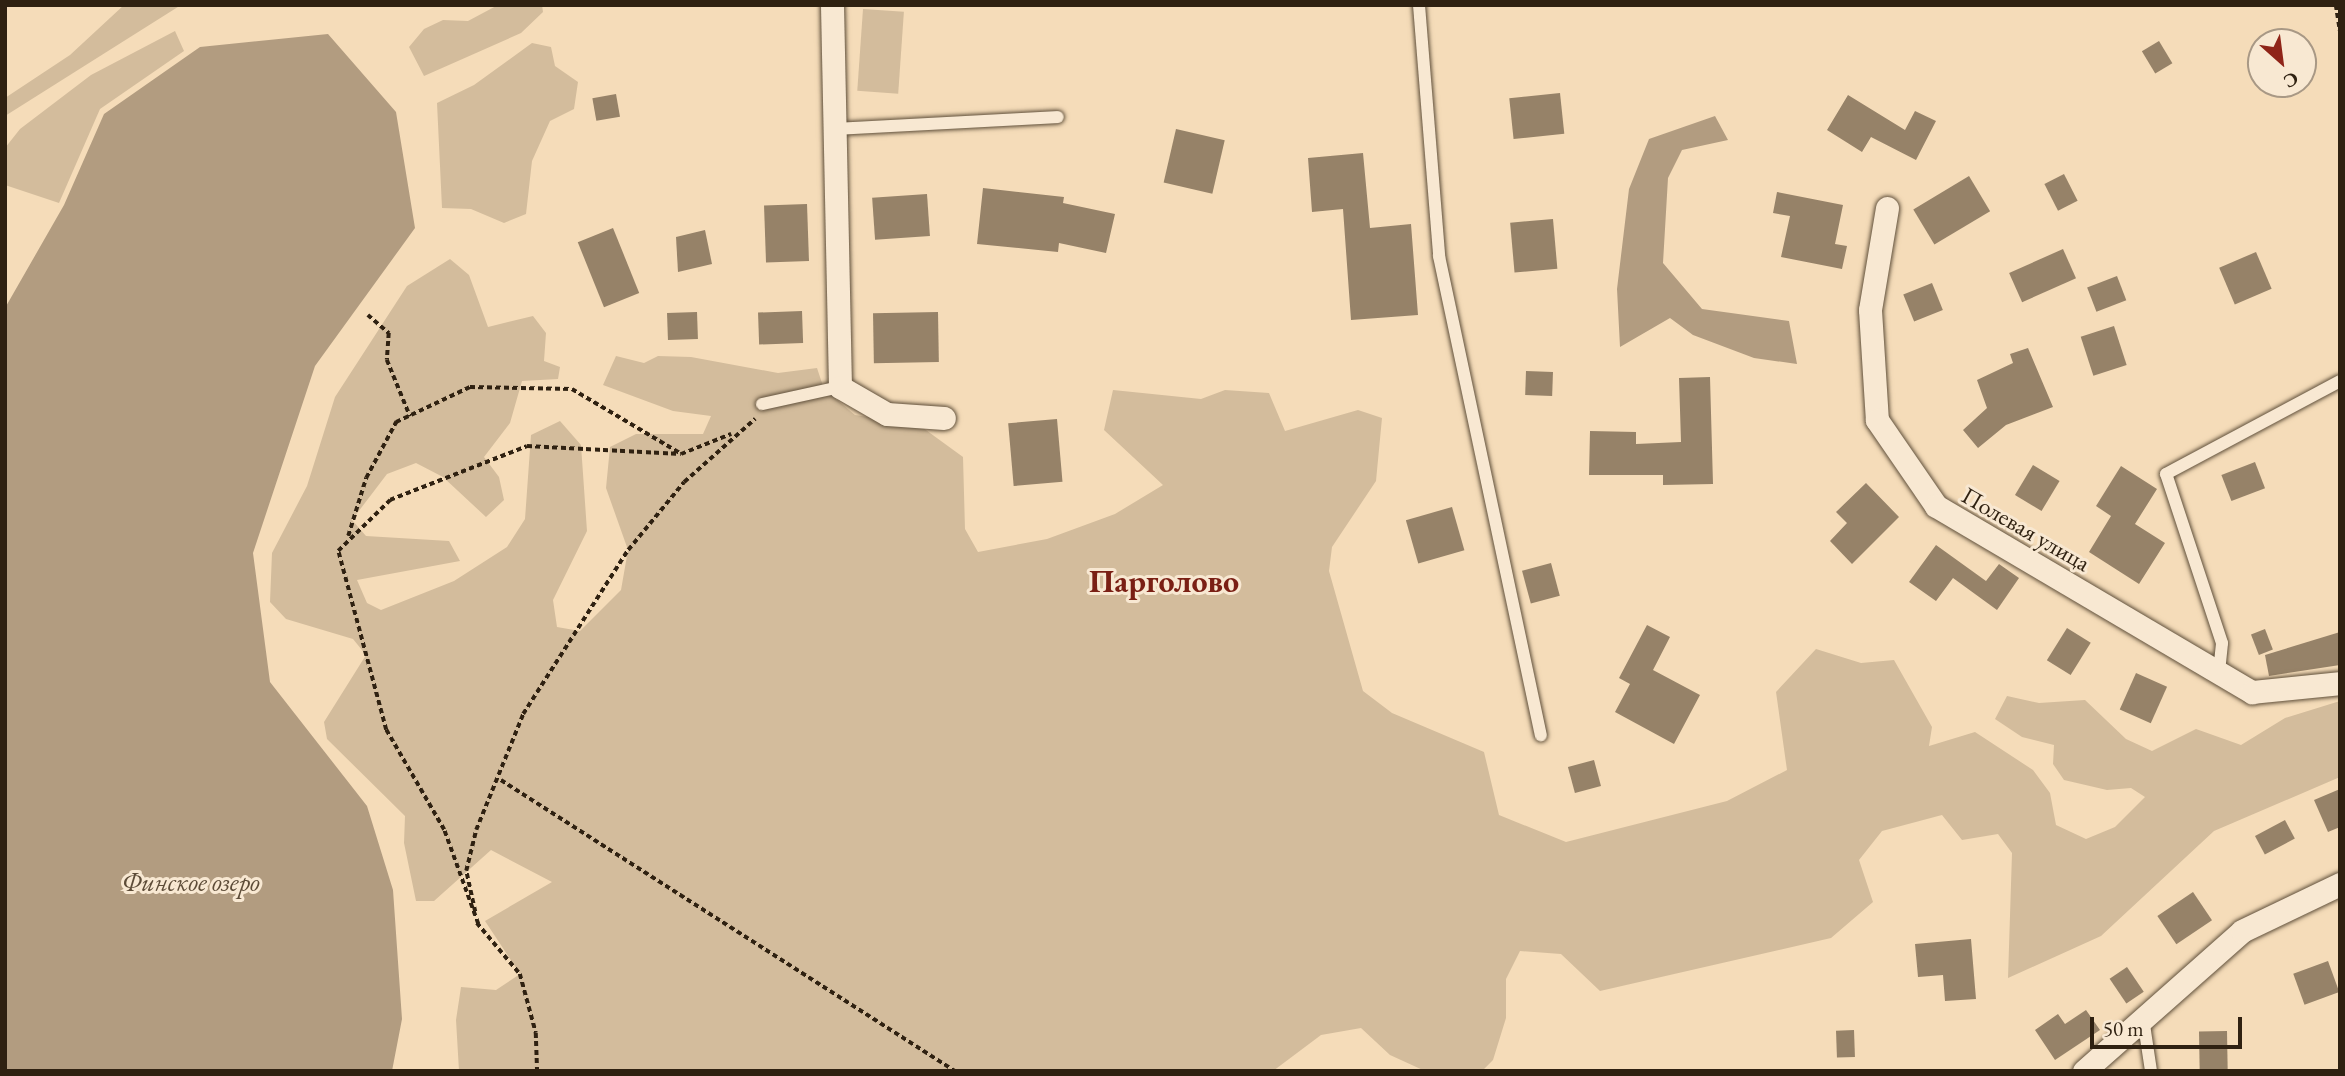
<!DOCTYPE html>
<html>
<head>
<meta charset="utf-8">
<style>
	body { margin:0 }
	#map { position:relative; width:2345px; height:1076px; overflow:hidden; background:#f5dcb9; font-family:"EB Garamond",serif }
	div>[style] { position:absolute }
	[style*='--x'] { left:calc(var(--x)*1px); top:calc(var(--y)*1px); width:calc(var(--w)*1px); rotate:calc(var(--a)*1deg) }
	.green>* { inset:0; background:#d3bc9c; transform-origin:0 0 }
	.water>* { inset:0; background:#b29c80 }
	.building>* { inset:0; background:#968268; transform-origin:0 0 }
	.path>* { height:3.5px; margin-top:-1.75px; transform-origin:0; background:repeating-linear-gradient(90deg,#2f2111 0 5px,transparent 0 8.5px) }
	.roads { filter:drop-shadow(0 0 2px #60503b) drop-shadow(0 0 2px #60503b) }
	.service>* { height:12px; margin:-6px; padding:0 6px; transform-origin:6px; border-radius:6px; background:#f8e8d2 }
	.minor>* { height:23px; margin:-11.5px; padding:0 11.5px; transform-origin:11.5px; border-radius:11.5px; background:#f8e8d2 }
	span { translate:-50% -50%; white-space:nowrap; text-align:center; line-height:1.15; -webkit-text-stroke:6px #f8e8d2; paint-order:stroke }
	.street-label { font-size:24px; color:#2f2111 }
	.water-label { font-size:26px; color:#5d4c38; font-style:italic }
	.district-label { font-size:32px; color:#7a1f14; font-weight:700 }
	.frame { position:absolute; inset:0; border:7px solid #2f2111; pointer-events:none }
	.north { position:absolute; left:2247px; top:28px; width:70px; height:70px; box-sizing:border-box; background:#f8e8d2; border:2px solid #a89885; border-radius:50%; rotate:152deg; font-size:19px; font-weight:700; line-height:28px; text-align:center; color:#2f2111 }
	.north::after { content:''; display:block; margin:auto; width:24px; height:32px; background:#8f2418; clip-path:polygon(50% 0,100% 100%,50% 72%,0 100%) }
	.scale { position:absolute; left:2090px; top:1017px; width:152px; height:32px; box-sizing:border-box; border:4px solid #2f2111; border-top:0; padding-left:9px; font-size:21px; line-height:24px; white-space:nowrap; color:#2f2111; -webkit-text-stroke:5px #f8e8d2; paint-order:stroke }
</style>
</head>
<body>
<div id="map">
	<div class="green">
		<i style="clip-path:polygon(124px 5px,181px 5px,5px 116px,5px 98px,70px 55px)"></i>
		<i style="clip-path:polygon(498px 5px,542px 5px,543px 12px,521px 33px,424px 76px,409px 47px,424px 29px,443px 20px,468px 21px)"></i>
		<i style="left:863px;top:9px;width:41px;height:82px;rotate:4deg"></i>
		<i style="clip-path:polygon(175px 31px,184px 51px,100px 109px,59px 203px,5px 185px,5px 148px,20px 129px,91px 75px)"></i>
		<i style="clip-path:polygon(532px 43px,551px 47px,555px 66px,578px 82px,574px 109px,550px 121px,532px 161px,526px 214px,504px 223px,471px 209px,442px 208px,437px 103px,474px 85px)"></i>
		<i style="clip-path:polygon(450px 259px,469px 275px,488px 327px,533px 316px,546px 333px,544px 361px,560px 367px,558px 379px,522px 381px,510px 423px,484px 457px,499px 477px,504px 500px,486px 517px,443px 477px,416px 463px,387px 474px,352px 520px,366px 536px,449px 541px,460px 561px,357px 580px,367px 603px,381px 610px,454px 581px,507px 547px,525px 519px,531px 435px,560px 421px,581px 445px,587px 531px,553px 600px,557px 627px,580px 631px,621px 590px,628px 550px,606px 488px,610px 447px,636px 434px,703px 434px,711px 416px,673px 411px,603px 385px,616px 356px,644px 363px,658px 356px,691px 357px,778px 373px,817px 368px,824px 389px,855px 415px,919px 425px,963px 457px,965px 529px,978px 552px,1047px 539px,1115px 514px,1163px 485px,1104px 430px,1113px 390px,1201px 399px,1225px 390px,1269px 393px,1285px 431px,1358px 410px,1382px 418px,1376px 481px,1332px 547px,1329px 571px,1363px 691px,1392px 713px,1484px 752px,1499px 815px,1566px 842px,1727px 801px,1787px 770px,1776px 692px,1816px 649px,1861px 663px,1894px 660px,1932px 727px,1929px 746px,1975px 732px,2033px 770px,2050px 793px,2056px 825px,2086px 839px,2115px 827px,2145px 797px,2131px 788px,2107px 790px,2064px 780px,2053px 764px,2054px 745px,2022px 737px,1995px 719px,2007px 696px,2039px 703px,2085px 700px,2126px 739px,2152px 751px,2196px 729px,2241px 745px,2285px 718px,2340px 701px,2340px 777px,2214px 831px,2101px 936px,2008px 978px,2012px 853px,1998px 834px,1962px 840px,1942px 815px,1882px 831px,1859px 860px,1873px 902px,1831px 938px,1600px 991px,1561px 954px,1520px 951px,1506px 979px,1506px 1018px,1493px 1060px,1482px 1071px,1425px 1071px,1390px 1055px,1361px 1028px,1321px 1035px,1273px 1071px,459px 1071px,456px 1020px,461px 987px,496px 990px,520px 974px,485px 921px,552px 882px,491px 850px,434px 901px,416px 901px,404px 843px,405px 816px,327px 739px,324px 722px,366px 655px,353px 639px,286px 619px,270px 602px,272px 553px,307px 486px,335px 397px,407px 286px)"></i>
	</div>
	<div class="water">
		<i style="clip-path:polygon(328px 34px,396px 112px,415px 228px,315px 366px,253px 553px,270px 682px,367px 806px,393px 890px,402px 1019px,392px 1071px,5px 1071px,5px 308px,64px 205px,104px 114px,200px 47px)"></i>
		<i style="clip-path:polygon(1715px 116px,1728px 140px,1682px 150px,1668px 178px,1663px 263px,1702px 309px,1789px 321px,1797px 364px,1754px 358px,1693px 335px,1670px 318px,1620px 347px,1617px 289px,1629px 189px,1649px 139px)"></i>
	</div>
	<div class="building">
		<i style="left:2159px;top:41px;width:26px;height:20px;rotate:59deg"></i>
		<i style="left:1560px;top:93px;width:41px;height:51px;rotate:84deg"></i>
		<i style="left:616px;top:94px;width:23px;height:24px;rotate:80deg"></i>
		<i style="clip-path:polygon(1848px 95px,1905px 130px,1915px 111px,1936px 121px,1916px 160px,1871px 137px,1862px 152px,1827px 130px)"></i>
		<i style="left:1176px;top:129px;width:50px;height:55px;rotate:13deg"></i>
		<i style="clip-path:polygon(1363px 153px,1370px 228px,1411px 224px,1418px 315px,1351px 320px,1343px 209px,1312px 212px,1308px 158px)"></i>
		<i style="left:2064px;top:174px;width:30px;height:22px;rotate:63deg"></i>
		<i style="left:1969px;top:176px;width:41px;height:65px;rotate:59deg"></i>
		<i style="clip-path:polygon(983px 188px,1064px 197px,1063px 203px,1115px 214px,1106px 253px,1059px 243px,1058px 252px,977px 244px)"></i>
		<i style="clip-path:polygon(1777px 192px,1843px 205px,1835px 244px,1847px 246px,1842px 269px,1781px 257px,1790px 216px,1773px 213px)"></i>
		<i style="left:927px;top:194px;width:42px;height:55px;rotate:86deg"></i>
		<i style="left:807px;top:204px;width:57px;height:43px;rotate:88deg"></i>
		<i style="left:1553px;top:219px;width:50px;height:43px;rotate:85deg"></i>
		<i style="left:613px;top:228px;width:70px;height:38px;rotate:68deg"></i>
		<i style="clip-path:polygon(705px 230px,712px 264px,678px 272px,676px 237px)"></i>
		<i style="left:2063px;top:249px;width:32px;height:59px;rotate:66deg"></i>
		<i style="left:2256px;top:252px;width:40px;height:40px;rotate:67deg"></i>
		<i style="left:2117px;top:276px;width:26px;height:32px;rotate:69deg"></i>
		<i style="left:1932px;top:283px;width:29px;height:31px;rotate:68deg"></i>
		<i style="left:802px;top:311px;width:32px;height:44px;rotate:88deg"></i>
		<i style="left:697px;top:312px;width:27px;height:30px;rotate:88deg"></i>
		<i style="left:938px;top:312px;width:50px;height:65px;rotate:89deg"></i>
		<i style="left:2114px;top:326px;width:41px;height:35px;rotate:72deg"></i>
		<i style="clip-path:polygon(2028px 348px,2053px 407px,2006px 425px,1978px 448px,1963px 430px,1987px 408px,1977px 380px,2013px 363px,2010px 354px)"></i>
		<i style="left:1526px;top:371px;width:27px;height:24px;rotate:2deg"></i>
		<i style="clip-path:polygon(1710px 377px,1713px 484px,1663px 485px,1663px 475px,1589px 475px,1590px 431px,1636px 432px,1636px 444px,1681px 442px,1679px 378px)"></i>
		<i style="left:1057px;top:419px;width:63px;height:49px;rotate:85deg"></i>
		<i style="left:2255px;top:462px;width:28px;height:36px;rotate:69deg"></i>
		<i style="left:2033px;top:465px;width:31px;height:35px;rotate:31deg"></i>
		<i style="clip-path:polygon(2121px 466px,2157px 489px,2135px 524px,2165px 543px,2139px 584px,2089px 552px,2111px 516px,2096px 506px)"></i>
		<i style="clip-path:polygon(1866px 483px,1899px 517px,1852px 564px,1830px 541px,1847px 523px,1836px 512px)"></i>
		<i style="left:1452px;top:507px;width:45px;height:48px;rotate:74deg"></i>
		<i style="clip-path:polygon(1936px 545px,1986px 581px,1999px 564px,2019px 578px,1997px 610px,1953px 578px,1936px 601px,1909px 582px)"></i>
		<i style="left:1551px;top:563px;width:34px;height:30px;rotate:75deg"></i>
		<i style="clip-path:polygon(1647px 625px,1670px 637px,1653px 670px,1700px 695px,1674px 744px,1615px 712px,1630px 684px,1619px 678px)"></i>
		<i style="left:2067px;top:628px;width:28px;height:38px;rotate:32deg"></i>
		<i style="left:2265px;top:629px;width:22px;height:15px;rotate:69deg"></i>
		<i style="clip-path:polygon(2340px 632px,2340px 665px,2269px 676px,2265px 655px)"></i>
		<i style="left:2136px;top:673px;width:34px;height:40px;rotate:24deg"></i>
		<i style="left:1594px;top:760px;width:27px;height:27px;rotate:75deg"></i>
		<i style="clip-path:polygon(2340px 789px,2340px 827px,2328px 832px,2314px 800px)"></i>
		<i style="left:2285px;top:820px;width:21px;height:34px;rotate:62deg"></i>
		<i style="left:2193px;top:892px;width:34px;height:43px;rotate:56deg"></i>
		<i style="clip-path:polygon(1971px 939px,1976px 999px,1945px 1001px,1943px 975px,1918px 977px,1915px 944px)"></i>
		<i style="left:2328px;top:961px;width:33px;height:37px;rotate:70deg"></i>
		<i style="left:2127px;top:967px;width:30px;height:21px;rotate:56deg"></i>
		<i style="clip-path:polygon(2086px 1010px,2100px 1030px,2055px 1060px,2035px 1030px,2058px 1014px,2065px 1024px)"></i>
		<i style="left:1854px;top:1030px;width:27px;height:18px;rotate:88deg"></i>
		<i style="left:2227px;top:1031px;width:40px;height:28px;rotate:89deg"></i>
	</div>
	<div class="path">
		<i style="--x:2336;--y:5;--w:26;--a:81"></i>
		<i style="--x:368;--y:315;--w:28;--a:41"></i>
		<i style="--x:389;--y:333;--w:27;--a:94"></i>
		<i style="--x:387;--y:360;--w:61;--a:67.7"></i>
		<i style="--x:348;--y:536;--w:61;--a:-72.8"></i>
		<i style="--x:366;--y:478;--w:64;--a:-61.8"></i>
		<i style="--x:396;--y:422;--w:82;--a:-25.3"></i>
		<i style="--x:470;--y:387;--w:102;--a:1.1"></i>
		<i style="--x:572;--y:389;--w:126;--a:30.7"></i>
		<i style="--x:501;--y:780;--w:539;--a:32.66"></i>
		<i style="--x:475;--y:912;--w:42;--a:-102.4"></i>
		<i style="--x:466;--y:871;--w:42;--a:-76.3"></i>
		<i style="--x:476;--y:830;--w:125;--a:-67.9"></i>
		<i style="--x:523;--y:714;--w:195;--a:-57.4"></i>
		<i style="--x:628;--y:550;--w:88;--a:-50.5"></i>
		<i style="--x:684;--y:482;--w:95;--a:-41.6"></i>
		<i style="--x:477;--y:923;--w:67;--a:49.9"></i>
		<i style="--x:520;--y:974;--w:61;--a:74.8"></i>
		<i style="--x:536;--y:1033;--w:38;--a:88"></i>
		<i style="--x:478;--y:924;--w:100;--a:-109.9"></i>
		<i style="--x:444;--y:830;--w:116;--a:-120.1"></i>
		<i style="--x:386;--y:730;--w:185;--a:-105"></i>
		<i style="--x:338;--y:551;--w:73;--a:-44.4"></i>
		<i style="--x:390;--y:500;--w:147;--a:-21.5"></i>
		<i style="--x:527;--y:446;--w:154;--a:3"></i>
		<i style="--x:681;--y:454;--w:54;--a:-21.8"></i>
	</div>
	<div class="roads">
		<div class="service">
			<i style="--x:1419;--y:5;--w:252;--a:85.4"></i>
			<i style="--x:1439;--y:256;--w:490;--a:78"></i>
			<i style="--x:836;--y:129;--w:222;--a:-3.1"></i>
			<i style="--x:762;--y:404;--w:80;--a:-12.3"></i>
			<i style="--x:2219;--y:672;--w:29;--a:-84"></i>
			<i style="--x:2222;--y:643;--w:178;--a:-108.3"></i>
			<i style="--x:2166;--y:474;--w:197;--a:-28.1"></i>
			<i style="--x:2143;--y:1018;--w:54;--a:81.4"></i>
		</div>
		<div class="minor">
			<i style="--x:832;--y:5;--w:382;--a:88.8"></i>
			<i style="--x:840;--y:387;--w:54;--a:29.9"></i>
			<i style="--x:887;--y:414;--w:57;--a:4"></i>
			<i style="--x:1887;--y:208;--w:103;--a:99.5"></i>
			<i style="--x:1870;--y:310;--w:110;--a:86.4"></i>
			<i style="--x:1877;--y:420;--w:104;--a:55.5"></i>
			<i style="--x:1936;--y:506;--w:367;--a:30.5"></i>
			<i style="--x:2252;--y:692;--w:88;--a:-5.8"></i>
			<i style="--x:2084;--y:1071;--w:211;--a:-41.5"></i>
			<i style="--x:2242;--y:931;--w:109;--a:-25.6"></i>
		</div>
	</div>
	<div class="street-label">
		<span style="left:2026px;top:529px;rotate:30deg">Полевая улица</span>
	</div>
	<div class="water-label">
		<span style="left:191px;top:883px">Финское озеро</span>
	</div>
	<div class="district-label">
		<span style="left:1164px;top:581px">Парголово</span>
	</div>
	<div class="frame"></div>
	<div class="north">С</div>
	<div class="scale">50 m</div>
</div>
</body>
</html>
